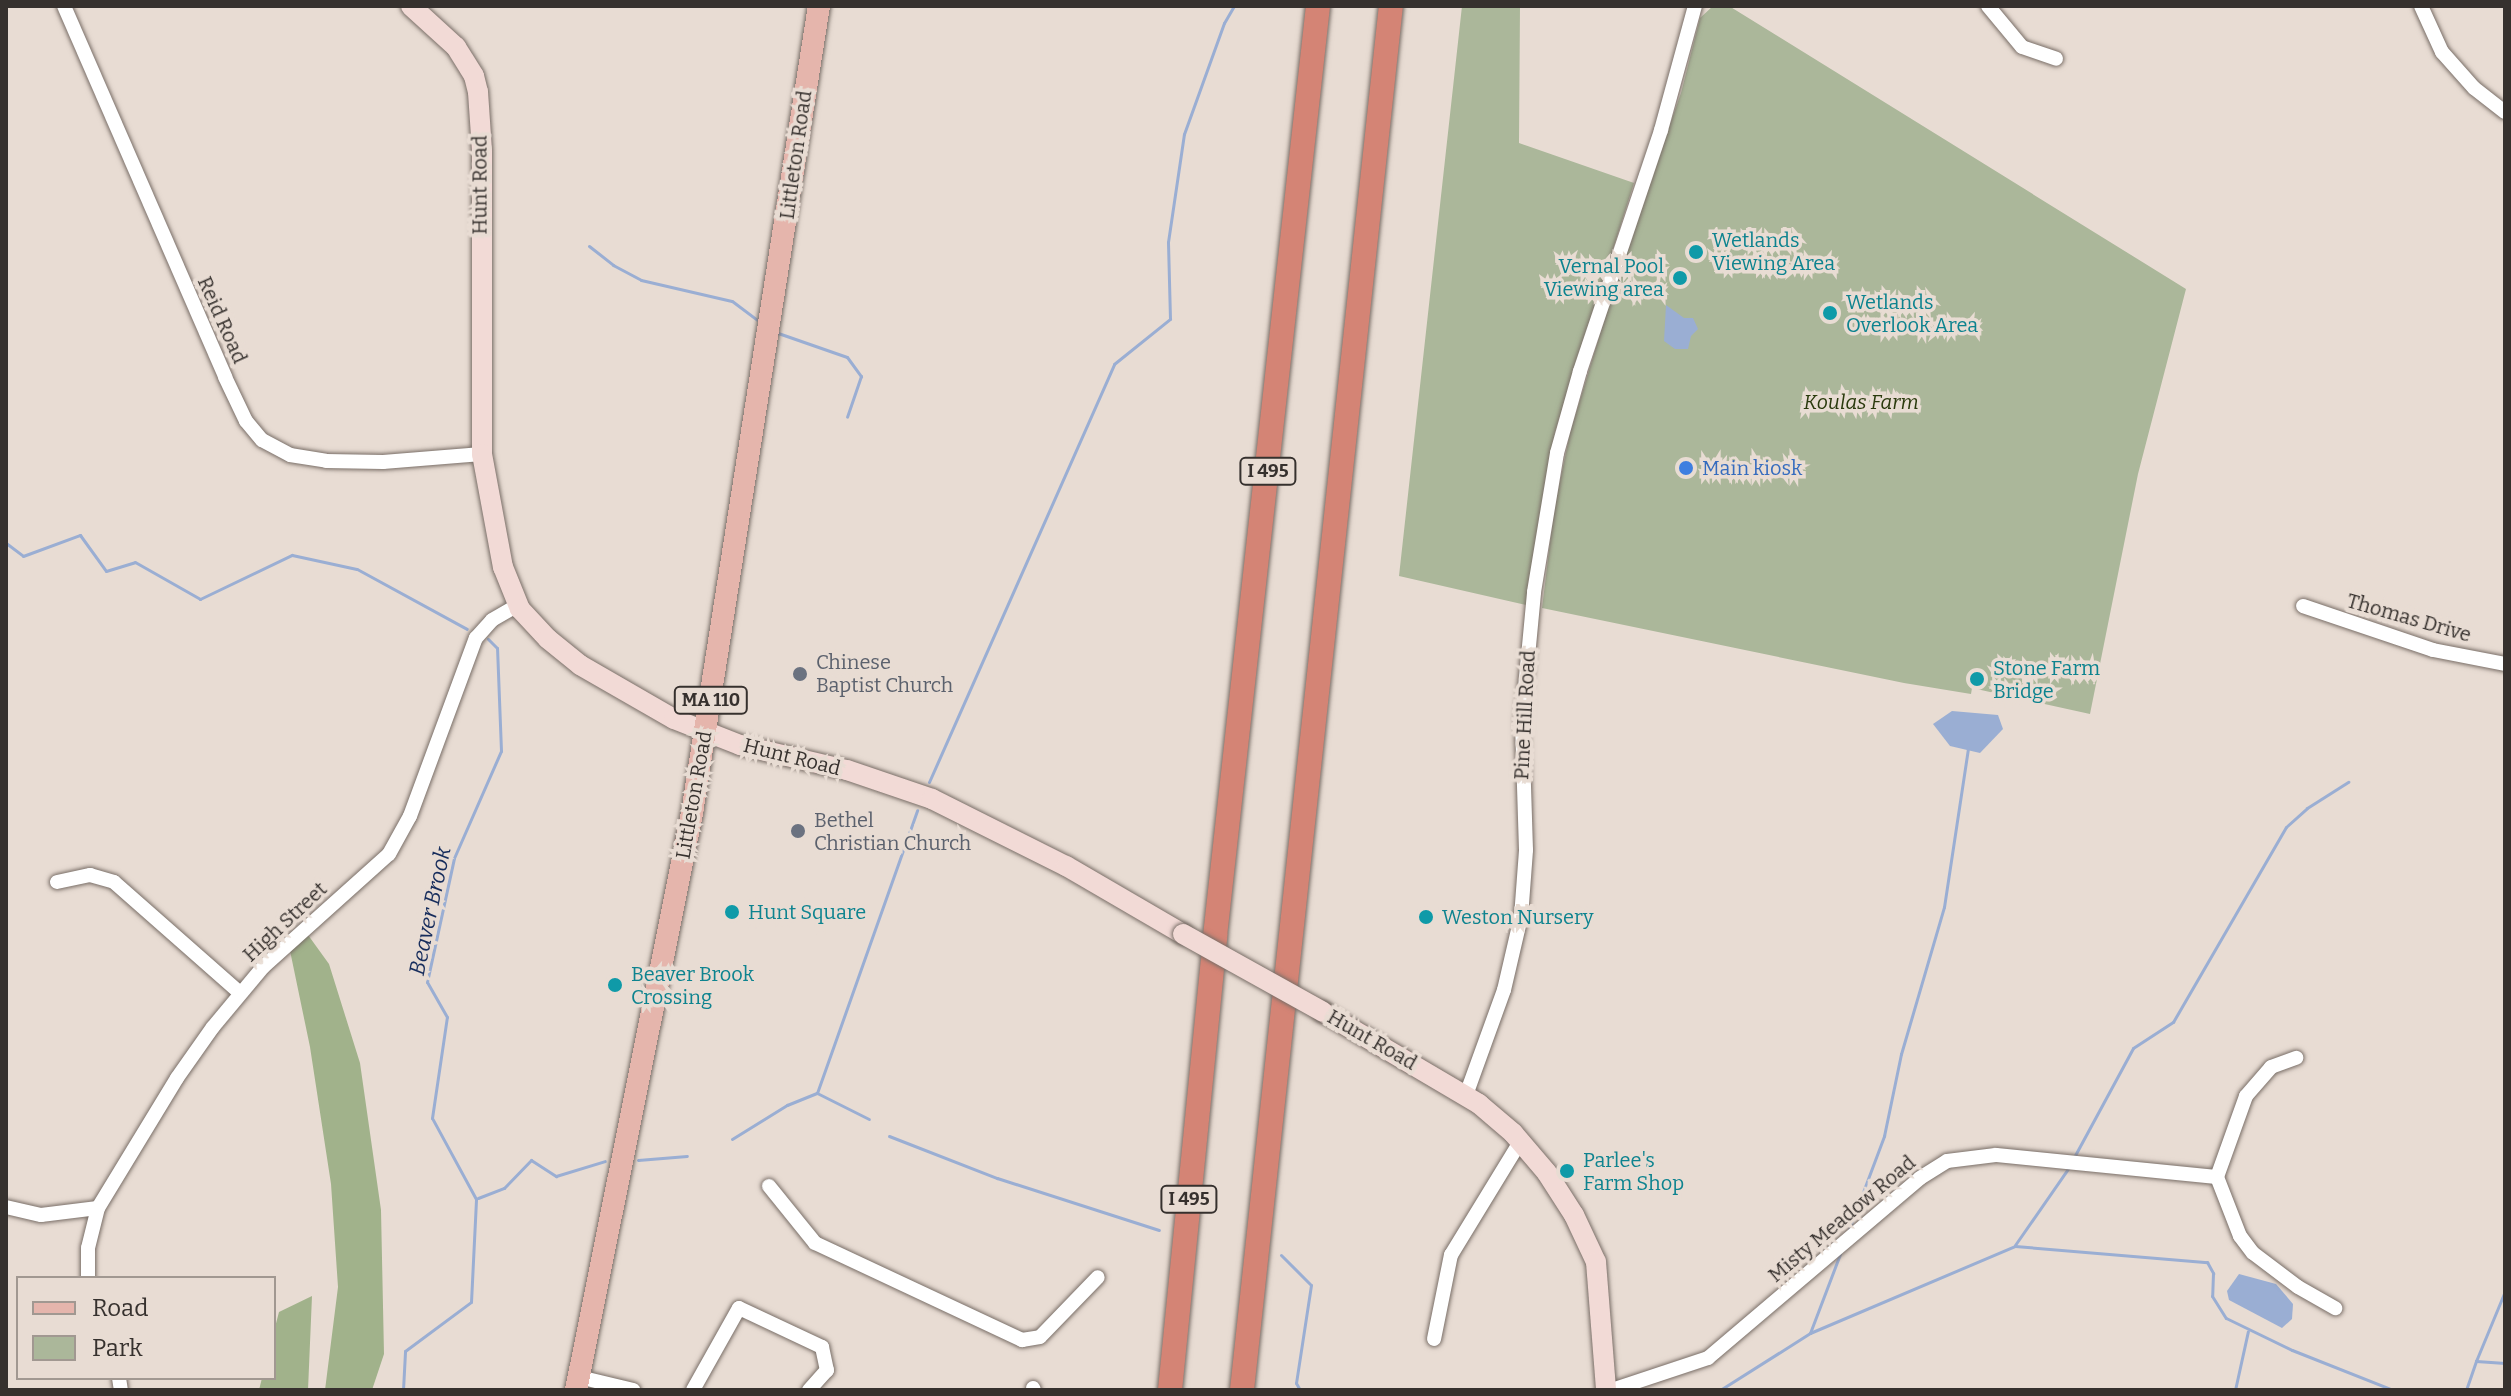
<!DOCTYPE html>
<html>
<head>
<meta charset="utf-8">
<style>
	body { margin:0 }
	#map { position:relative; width:2511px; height:1396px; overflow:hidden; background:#e8dcd3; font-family:Bitter,serif }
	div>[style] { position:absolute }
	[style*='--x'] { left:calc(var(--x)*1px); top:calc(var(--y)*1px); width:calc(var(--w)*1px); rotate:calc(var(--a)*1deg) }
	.green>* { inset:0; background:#abb79a }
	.forest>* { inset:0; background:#a1b28b }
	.water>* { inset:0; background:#9aaed3 }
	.stream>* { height:3px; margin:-1.5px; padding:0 1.5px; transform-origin:1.5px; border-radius:1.5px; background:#9aaed3 }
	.roads { filter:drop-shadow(0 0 2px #796e67) drop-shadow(0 0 2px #796e67) }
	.street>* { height:14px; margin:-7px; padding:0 7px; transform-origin:7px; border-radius:7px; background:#fff }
	.secondary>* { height:20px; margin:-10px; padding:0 10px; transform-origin:10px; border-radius:10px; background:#f2dad6 }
	.primary>* { height:22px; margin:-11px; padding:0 11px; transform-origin:11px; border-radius:11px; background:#e5b5ac }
	.highway>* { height:24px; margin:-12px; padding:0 12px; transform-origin:12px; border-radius:12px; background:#d48475 }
	.bridges { filter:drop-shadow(0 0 2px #796e67) drop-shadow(0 0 2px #796e67) }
	.secondary-bridge>* { height:20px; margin:-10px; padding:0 10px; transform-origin:10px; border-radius:10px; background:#f2dad6 }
	.dots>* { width:22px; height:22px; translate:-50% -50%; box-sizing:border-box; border:4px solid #e8dcd3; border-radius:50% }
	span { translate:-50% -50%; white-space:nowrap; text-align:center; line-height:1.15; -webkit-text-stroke:7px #e8dcd3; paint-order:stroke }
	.shield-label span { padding:2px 6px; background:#e8dcd3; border:2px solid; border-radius:6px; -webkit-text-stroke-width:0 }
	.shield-label { font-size:18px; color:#36312e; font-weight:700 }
	.street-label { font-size:20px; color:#36312e }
	.culture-label { font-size:20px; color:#0d838f }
	.left { translate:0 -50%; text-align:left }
	.right { translate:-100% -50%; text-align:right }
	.park-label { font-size:20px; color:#2a3a0d; font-style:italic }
	.shop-label { font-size:20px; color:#366cbe }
	.worship-label { font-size:20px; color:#5b616d }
	.water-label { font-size:22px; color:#172d5c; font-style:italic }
	.frame { position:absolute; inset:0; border:8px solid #36312e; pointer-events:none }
	.legend { position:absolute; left:16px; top:1276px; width:260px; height:104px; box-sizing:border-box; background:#e8dcd3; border:2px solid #a19891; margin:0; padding:10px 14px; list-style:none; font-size:24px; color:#36312e }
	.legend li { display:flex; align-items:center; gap:16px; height:40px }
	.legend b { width:40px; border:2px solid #a19891 }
</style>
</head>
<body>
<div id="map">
	<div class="green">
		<i style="clip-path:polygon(1462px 6px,1520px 6px,1519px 143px,1634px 183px,1555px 432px,1526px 605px,1399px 576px)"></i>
		<i style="clip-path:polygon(1713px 6px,1729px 6px,2186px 289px,2138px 474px,2090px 714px,1972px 688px,1971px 694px,1904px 683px,1542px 608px,1554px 510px,1570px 433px,1624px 255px,1681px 93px,1700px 18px)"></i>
	</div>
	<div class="forest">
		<i style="clip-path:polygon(303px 928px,329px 964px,360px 1063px,381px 1210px,384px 1354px,372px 1390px,325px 1390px,338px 1287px,331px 1184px,310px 1047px,288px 941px)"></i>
		<i style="clip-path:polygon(312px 1296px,308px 1390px,259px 1390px,262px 1378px,274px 1378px,274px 1331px,279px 1312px)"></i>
	</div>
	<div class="water">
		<i style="clip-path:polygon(1666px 305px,1684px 318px,1693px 318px,1698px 329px,1691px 336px,1688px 349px,1675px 349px,1664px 341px)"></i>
		<i style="clip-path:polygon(1952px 711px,1998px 715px,2003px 729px,1980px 753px,1950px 746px,1933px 724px)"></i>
		<i style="clip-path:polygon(2239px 1274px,2276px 1284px,2293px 1304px,2292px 1319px,2282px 1328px,2229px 1300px,2227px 1291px)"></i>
	</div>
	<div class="stream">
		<i style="--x:589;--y:246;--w:31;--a:38"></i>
		<i style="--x:613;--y:265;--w:32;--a:28"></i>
		<i style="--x:641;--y:280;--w:93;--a:13"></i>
		<i style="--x:732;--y:301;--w:31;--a:37"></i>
		<i style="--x:778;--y:333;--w:73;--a:19.2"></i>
		<i style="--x:847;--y:357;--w:24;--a:54"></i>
		<i style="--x:861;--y:376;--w:43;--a:108.9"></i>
		<i style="--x:6;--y:543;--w:21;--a:37"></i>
		<i style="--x:23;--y:556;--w:61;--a:-20.2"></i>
		<i style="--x:80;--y:535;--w:44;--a:54.2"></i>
		<i style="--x:106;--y:571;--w:30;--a:-17"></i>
		<i style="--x:135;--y:562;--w:75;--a:29.6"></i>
		<i style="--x:200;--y:599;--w:102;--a:-25.6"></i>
		<i style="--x:292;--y:555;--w:66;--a:12.2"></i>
		<i style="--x:357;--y:569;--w:125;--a:28.6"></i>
		<i style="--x:929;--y:782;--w:457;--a:-66.1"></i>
		<i style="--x:1114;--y:364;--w:72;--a:-38.8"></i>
		<i style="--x:1170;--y:319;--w:77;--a:-91.5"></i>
		<i style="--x:1168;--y:242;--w:109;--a:-81.6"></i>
		<i style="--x:1184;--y:134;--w:118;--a:-70.2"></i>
		<i style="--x:1224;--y:23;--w:20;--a:-60"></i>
		<i style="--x:817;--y:1093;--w:300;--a:-70.5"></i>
		<i style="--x:889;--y:1136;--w:116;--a:21.3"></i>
		<i style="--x:997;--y:1178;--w:170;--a:17.8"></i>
		<i style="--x:732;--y:1139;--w:65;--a:-31.7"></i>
		<i style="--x:787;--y:1105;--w:32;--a:-22"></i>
		<i style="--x:817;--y:1093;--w:58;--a:26.6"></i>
		<i style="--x:2073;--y:1159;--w:126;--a:-61.6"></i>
		<i style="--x:2133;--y:1048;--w:48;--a:-33"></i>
		<i style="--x:2173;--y:1022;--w:225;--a:-59.9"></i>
		<i style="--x:2286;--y:827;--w:28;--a:-42"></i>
		<i style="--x:2307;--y:808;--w:49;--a:-32.4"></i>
		<i style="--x:638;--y:1160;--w:49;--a:-4.7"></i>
		<i style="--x:478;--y:1198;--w:28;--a:-21"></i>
		<i style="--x:504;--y:1188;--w:39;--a:-46"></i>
		<i style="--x:531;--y:1160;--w:30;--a:33"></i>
		<i style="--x:556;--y:1176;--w:51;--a:-17"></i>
		<i style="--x:1848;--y:1232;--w:103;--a:-69.4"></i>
		<i style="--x:1884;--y:1136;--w:84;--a:-78.3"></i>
		<i style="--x:1901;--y:1054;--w:153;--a:-73.7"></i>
		<i style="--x:1944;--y:907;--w:161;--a:-81.4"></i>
		<i style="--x:2015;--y:1245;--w:96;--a:-55.2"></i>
		<i style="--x:1281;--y:1255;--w:42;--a:45"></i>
		<i style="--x:1311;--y:1285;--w:99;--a:98.7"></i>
		<i style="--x:1296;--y:1383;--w:8;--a:60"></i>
		<i style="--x:1810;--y:1333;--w:85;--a:-69.2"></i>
		<i style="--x:2476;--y:1361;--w:76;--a:-67.5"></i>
		<i style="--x:403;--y:1390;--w:39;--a:-87"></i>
		<i style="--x:405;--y:1351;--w:82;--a:-36.6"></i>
		<i style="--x:471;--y:1302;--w:103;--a:-87.2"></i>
		<i style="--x:476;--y:1199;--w:92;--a:-118.5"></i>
		<i style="--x:432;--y:1118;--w:102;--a:-81.6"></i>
		<i style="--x:447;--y:1017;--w:40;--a:-119.7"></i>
		<i style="--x:427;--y:982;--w:127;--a:-77.7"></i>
		<i style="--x:454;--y:858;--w:117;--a:-66.3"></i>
		<i style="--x:501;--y:751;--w:103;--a:-92.2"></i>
		<i style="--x:497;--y:648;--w:13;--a:-135"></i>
		<i style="--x:1720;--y:1390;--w:107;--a:-32.3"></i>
		<i style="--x:1810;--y:1333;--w:223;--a:-23"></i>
		<i style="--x:2015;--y:1246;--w:193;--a:4.8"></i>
		<i style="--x:2207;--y:1262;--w:13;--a:61"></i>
		<i style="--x:2213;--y:1273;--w:23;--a:92"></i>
		<i style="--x:2212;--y:1296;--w:26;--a:58"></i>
		<i style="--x:2226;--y:1318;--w:73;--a:25.9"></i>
		<i style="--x:2292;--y:1350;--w:109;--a:21.6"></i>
		<i style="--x:2235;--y:1390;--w:60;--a:-77.6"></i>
		<i style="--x:2466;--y:1390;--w:31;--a:-71"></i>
		<i style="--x:2476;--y:1361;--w:29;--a:4"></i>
	</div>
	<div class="roads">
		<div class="street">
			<i style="--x:64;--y:6;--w:404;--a:66.5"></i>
			<i style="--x:225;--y:377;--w:49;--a:64.5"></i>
			<i style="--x:246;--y:421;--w:25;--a:50"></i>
			<i style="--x:262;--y:440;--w:32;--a:28"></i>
			<i style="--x:290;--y:455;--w:36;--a:9"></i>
			<i style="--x:326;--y:461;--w:57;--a:1"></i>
			<i style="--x:383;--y:462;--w:99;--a:-4.6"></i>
			<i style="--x:1988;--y:6;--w:53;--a:50.3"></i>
			<i style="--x:2022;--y:47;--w:36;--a:19"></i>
			<i style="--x:2421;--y:6;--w:51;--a:65.5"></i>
			<i style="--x:2442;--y:52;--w:48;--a:48.4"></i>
			<i style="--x:2474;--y:88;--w:39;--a:38"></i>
			<i style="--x:2303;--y:606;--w:137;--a:18.7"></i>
			<i style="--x:2433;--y:650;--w:73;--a:11"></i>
			<i style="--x:57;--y:882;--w:34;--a:-12"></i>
			<i style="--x:90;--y:875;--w:25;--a:16"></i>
			<i style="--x:114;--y:882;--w:168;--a:41.4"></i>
			<i style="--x:1466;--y:1095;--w:112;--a:-70.1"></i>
			<i style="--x:1504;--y:990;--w:75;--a:-76.9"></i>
			<i style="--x:1521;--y:917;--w:67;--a:-85.7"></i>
			<i style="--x:1526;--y:850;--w:130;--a:-91.8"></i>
			<i style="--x:1522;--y:720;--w:129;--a:-84.6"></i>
			<i style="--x:1534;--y:592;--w:141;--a:-80.6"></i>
			<i style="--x:1557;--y:453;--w:85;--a:-74.3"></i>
			<i style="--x:1580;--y:371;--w:254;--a:-71.4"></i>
			<i style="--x:1661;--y:130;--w:129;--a:-74.7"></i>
			<i style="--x:2217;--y:1177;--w:63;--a:68.7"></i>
			<i style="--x:2240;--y:1236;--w:21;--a:53"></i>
			<i style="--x:2253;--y:1253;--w:56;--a:37.1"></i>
			<i style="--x:2298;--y:1287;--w:43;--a:29.6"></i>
			<i style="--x:769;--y:1186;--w:73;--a:51.1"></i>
			<i style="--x:815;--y:1243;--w:229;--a:25.1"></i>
			<i style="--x:1022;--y:1340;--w:18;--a:-9"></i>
			<i style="--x:1040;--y:1337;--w:83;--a:-46"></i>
			<i style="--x:6;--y:1207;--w:36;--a:13"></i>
			<i style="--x:41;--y:1215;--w:57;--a:-7"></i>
			<i style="--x:88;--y:1278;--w:30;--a:-90"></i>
			<i style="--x:88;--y:1248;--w:41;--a:-76"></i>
			<i style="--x:98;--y:1208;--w:152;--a:-58.7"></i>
			<i style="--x:177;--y:1078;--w:62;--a:-54.8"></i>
			<i style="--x:213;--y:1027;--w:78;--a:-50.2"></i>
			<i style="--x:263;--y:967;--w:169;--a:-41.9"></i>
			<i style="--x:389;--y:854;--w:43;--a:-61.1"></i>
			<i style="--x:410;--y:816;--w:190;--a:-69.7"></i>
			<i style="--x:476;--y:638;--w:24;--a:-48"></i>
			<i style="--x:492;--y:620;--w:30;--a:-30"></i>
			<i style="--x:1434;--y:1339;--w:86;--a:-78.6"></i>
			<i style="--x:1451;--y:1255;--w:132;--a:-58.6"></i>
			<i style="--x:579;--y:1377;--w:56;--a:13.5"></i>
			<i style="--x:119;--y:1378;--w:12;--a:81"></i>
			<i style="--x:1033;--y:1388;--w:2;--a:63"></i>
			<i style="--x:693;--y:1390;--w:94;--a:-60.7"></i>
			<i style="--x:739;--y:1308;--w:92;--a:25.2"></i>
			<i style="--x:822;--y:1347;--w:24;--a:78"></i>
			<i style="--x:827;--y:1370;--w:27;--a:132"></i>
			<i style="--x:1612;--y:1390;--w:101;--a:-18.4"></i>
			<i style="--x:1708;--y:1358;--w:278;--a:-40.3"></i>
			<i style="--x:1920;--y:1178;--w:32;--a:-32"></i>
			<i style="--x:1947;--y:1161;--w:49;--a:-7"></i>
			<i style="--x:1996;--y:1155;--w:222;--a:5.7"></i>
			<i style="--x:2217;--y:1177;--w:86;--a:-70.3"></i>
			<i style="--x:2246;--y:1096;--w:38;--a:-49"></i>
			<i style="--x:2271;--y:1067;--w:27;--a:-20"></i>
		</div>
		<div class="secondary">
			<i style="--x:411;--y:6;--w:61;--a:42.3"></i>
			<i style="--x:456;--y:47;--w:34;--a:58"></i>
			<i style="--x:474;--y:76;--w:16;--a:76"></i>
			<i style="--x:478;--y:92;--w:59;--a:86.1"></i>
			<i style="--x:482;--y:151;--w:303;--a:90"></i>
			<i style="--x:482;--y:454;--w:115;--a:79.5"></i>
			<i style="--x:503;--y:567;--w:45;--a:68"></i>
			<i style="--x:520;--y:609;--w:41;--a:47"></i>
			<i style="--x:548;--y:639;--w:41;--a:39.1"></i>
			<i style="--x:580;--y:665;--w:108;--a:29.9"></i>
			<i style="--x:674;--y:719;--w:71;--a:21.5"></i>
			<i style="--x:740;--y:745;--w:110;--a:13.2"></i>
			<i style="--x:847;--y:770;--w:90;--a:18.8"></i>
			<i style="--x:932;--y:799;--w:150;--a:26.6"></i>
			<i style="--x:1066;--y:866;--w:135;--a:30.2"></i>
			<i style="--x:1323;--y:1012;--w:181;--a:30.5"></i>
			<i style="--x:1479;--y:1104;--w:45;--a:40.5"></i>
			<i style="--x:1513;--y:1133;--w:52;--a:49.6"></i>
			<i style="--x:1547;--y:1173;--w:50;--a:57.3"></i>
			<i style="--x:1574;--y:1215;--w:52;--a:64.9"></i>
			<i style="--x:1596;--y:1262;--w:128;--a:85.5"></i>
		</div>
		<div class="primary">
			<i style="--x:576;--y:1390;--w:589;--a:-78.63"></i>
			<i style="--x:692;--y:813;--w:817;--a:-81.06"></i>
		</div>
		<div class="highway">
			<i style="--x:1170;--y:1390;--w:456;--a:-84.3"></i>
			<i style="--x:1215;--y:936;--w:936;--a:-83.68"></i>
			<i style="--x:1242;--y:1390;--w:1392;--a:-83.86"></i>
		</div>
	</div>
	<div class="bridges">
		<div class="secondary-bridge">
			<i style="--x:1183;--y:934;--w:160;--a:29.1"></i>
		</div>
	</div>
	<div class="dots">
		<i style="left:1696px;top:252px;background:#0f9aa8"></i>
		<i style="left:1680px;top:278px;background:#0f9aa8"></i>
		<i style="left:1830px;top:313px;background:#0f9aa8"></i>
		<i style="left:1686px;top:468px;background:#3f7fe0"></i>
		<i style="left:800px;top:674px;background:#6b7280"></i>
		<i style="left:1977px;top:679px;background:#0f9aa8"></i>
		<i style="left:798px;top:831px;background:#6b7280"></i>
		<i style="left:732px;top:912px;background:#0f9aa8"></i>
		<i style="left:1426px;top:917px;background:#0f9aa8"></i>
		<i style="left:615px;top:985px;background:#0f9aa8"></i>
		<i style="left:1567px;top:1171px;background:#0f9aa8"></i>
	</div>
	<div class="shield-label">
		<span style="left:1268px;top:471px">I 495</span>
		<span style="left:711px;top:700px">MA 110</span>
		<span style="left:1189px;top:1199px">I 495</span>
	</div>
	<div class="street-label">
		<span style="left:796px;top:155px;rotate:-82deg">Littleton Road</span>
		<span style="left:480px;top:185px;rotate:-90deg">Hunt Road</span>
		<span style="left:222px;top:320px;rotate:66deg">Reid Road</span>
		<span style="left:2409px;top:618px;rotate:16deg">Thomas Drive</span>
		<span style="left:1525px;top:715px;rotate:-87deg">Pine Hill Road</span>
		<span style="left:792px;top:757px;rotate:14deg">Hunt Road</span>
		<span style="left:694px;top:795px;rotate:-80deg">Littleton Road</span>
		<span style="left:285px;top:922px;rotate:-43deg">High Street</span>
		<span style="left:1372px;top:1040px;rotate:30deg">Hunt Road</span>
		<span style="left:1842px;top:1219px;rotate:-40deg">Misty Meadow Road</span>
	</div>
	<div class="culture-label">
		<span class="left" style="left:1712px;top:252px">Wetlands<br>Viewing Area</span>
		<span class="right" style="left:1664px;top:278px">Vernal Pool<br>Viewing area</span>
		<span class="left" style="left:1846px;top:314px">Wetlands<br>Overlook Area</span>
		<span class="left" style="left:1993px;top:680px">Stone Farm<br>Bridge</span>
		<span class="left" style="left:748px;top:912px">Hunt Square</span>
		<span class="left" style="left:1442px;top:917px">Weston Nursery</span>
		<span class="left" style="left:631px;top:986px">Beaver Brook<br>Crossing</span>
		<span class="left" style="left:1583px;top:1172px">Parlee's<br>Farm Shop</span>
	</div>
	<div class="park-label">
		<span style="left:1861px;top:402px">Koulas Farm</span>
	</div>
	<div class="shop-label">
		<span class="left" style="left:1702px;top:468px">Main kiosk</span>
	</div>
	<div class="worship-label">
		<span class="left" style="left:816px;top:674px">Chinese<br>Baptist Church</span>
		<span class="left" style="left:814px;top:832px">Bethel<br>Christian Church</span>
	</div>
	<div class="water-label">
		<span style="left:430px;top:911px;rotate:-78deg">Beaver Brook</span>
	</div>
	<div class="frame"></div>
	<ul class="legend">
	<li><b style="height:10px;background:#e5b5ac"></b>Road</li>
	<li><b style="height:22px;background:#abb79a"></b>Park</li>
	</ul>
</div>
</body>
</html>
